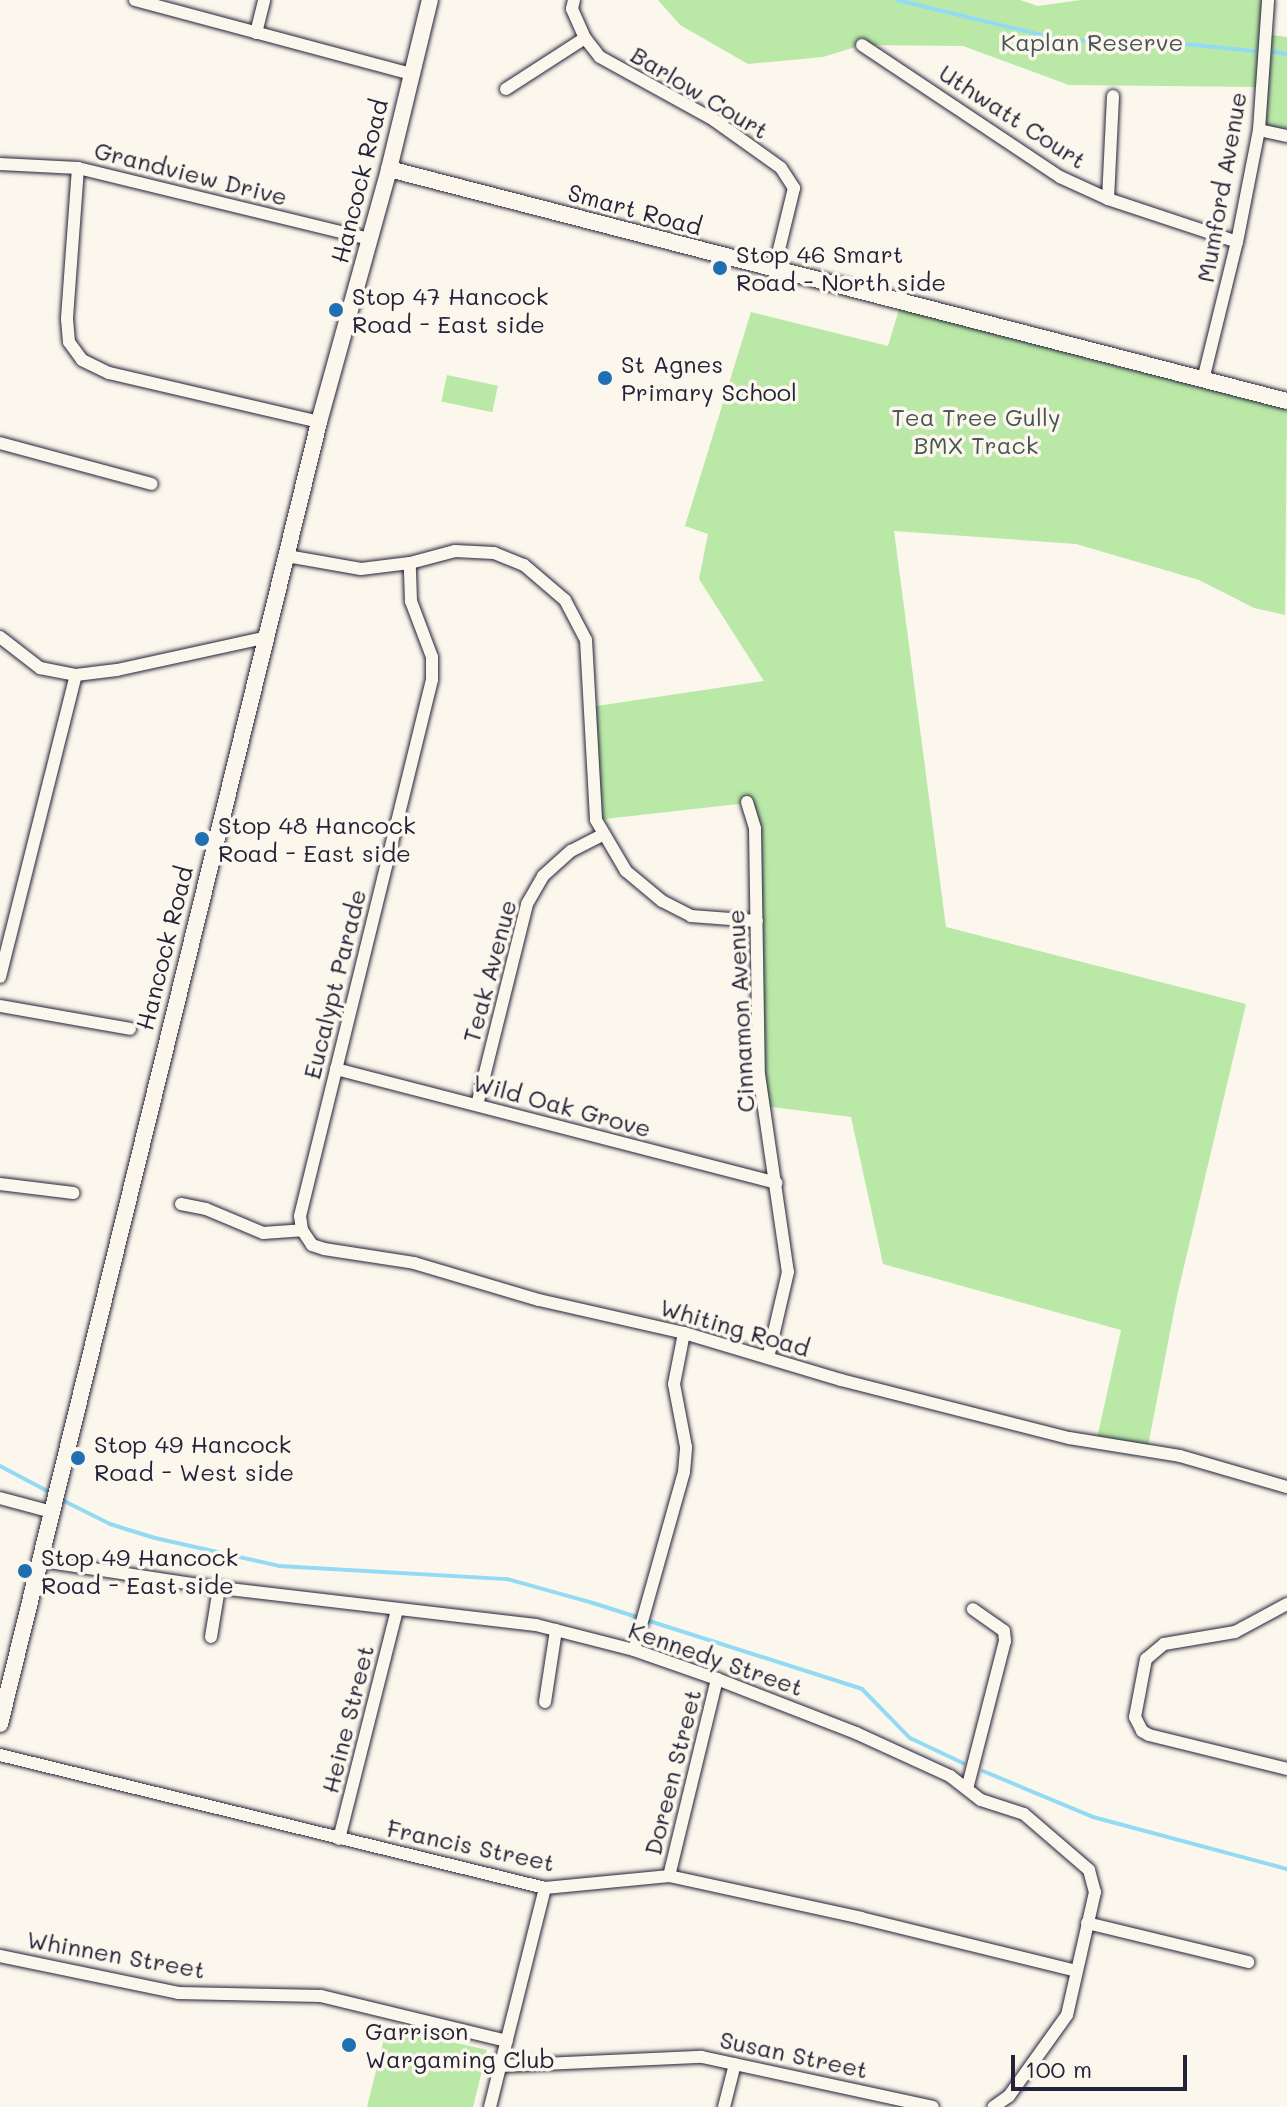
<!DOCTYPE html>
<html>
<head>
<meta charset="utf-8">
<style>
	body { margin:0 }
	#map { position:relative; width:1287px; height:2107px; overflow:hidden; background:#fbf7ec; font-family:Mali,sans-serif }
	div>[style] { position:absolute }
	[style*='--x'] { left:calc(var(--x)*1px); top:calc(var(--y)*1px); width:calc(var(--w)*1px); rotate:calc(var(--a)*1deg) }
	.green>* { inset:0; background:#bae8a7; transform-origin:0 0 }
	.stream>* { height:4px; margin:-2px; padding:0 2px; transform-origin:2px; border-radius:2px; background:#93daf5 }
	.roads { filter:drop-shadow(0 0 2px #22223b) drop-shadow(0 0 2px #22223b) }
	.minor>* { height:12px; margin:-6px; padding:0 6px; transform-origin:6px; border-radius:6px; background:#fbf7ec }
	.major>* { height:16px; margin:-8px; padding:0 8px; transform-origin:8px; border-radius:8px; background:#fbf7ec }
	.dots>* { width:22px; height:22px; translate:-50% -50%; box-sizing:border-box; border:4px solid #fbf7ec; border-radius:50% }
	span { translate:-50% -50%; white-space:nowrap; text-align:center; line-height:1.15; -webkit-text-stroke:7px #fbf7ec; paint-order:stroke }
	.park-label { font-size:24px; color:#485456 }
	.street-label { font-size:24px; color:#22223b }
	.poi-label { font-size:24px; color:#22223b }
	.left { translate:0 -50%; text-align:left }
	.scale { position:absolute; left:1011px; top:2055px; width:176px; height:36px; box-sizing:border-box; border:4px solid #22223b; border-top:0; padding-left:10px; font-size:24px; line-height:28px; white-space:nowrap; color:#22223b; -webkit-text-stroke:6px #fbf7ec; paint-order:stroke }
</style>
</head>
<body>
<div id="map">
	<div class="green">
		<i style="clip-path:polygon(658px 0,1020px 0,1038px 6px,1081px 0,1268px 0,1265px 34px,1287px 37px,1287px 136px,1259px 130px,1261px 87px,1069px 85px,963px 46px,862px 45px,823px 57px,748px 64px,680px 25px)"></i>
		<i style="clip-path:polygon(901px 303px,1287px 401px,1285px 615px,1254px 608px,1199px 580px,1076px 544px,894px 531px,946px 927px,1246px 1004px,1177px 1296px,1147px 1451px,1096px 1443px,1121px 1330px,883px 1264px,851px 1117px,764px 1106px,759px 1074px,747px 803px,596px 820px,590px 707px,764px 681px,699px 579px,708px 534px,685px 526px,751px 312px,888px 346px)"></i>
		<i style="left:447px;top:375px;width:52px;height:27px;rotate:12deg"></i>
		<i style="clip-path:polygon(387px 2027px,487px 2050px,473px 2107px,367px 2107px)"></i>
	</div>
	<div class="stream">
		<i style="--x:897;--y:0;--w:175;--a:13.6"></i>
		<i style="--x:1067;--y:41;--w:70;--a:-1.6"></i>
		<i style="--x:1137;--y:39;--w:118;--a:5.9"></i>
		<i style="--x:1274;--y:52;--w:13;--a:9"></i>
		<i style="--x:0;--y:1466;--w:60;--a:27.8"></i>
		<i style="--x:60;--y:1499;--w:56;--a:26.6"></i>
		<i style="--x:110;--y:1524;--w:47;--a:17.3"></i>
		<i style="--x:155;--y:1538;--w:127;--a:12.7"></i>
		<i style="--x:279;--y:1566;--w:228;--a:3.3"></i>
		<i style="--x:507;--y:1579;--w:89;--a:15.6"></i>
		<i style="--x:593;--y:1603;--w:282;--a:17.7"></i>
		<i style="--x:862;--y:1689;--w:69;--a:45.6"></i>
		<i style="--x:910;--y:1738;--w:59;--a:25.3"></i>
		<i style="--x:983;--y:1771;--w:119;--a:22.7"></i>
		<i style="--x:1093;--y:1817;--w:201;--a:15"></i>
	</div>
	<div class="roads">
		<div class="minor">
			<i style="--x:135;--y:0;--w:286;--a:15"></i>
			<i style="--x:574;--y:0;--w:9;--a:103"></i>
			<i style="--x:572;--y:9;--w:32;--a:66"></i>
			<i style="--x:585;--y:38;--w:24;--a:52"></i>
			<i style="--x:600;--y:57;--w:130;--a:28.9"></i>
			<i style="--x:714;--y:120;--w:82;--a:35.6"></i>
			<i style="--x:781;--y:168;--w:24;--a:57"></i>
			<i style="--x:794;--y:188;--w:84;--a:103.7"></i>
			<i style="--x:256;--y:33;--w:34;--a:-76"></i>
			<i style="--x:862;--y:45;--w:238;--a:33.7"></i>
			<i style="--x:1060;--y:177;--w:53;--a:24.6"></i>
			<i style="--x:1108;--y:199;--w:136;--a:18.4"></i>
			<i style="--x:506;--y:89;--w:94;--a:-32.8"></i>
			<i style="--x:1259;--y:130;--w:29;--a:12"></i>
			<i style="--x:0;--y:164;--w:78;--a:2.9"></i>
			<i style="--x:78;--y:168;--w:301;--a:13.7"></i>
			<i style="--x:78;--y:168;--w:151;--a:94.2"></i>
			<i style="--x:67;--y:319;--w:23;--a:85"></i>
			<i style="--x:69;--y:342;--w:22;--a:54"></i>
			<i style="--x:82;--y:360;--w:30;--a:26"></i>
			<i style="--x:109;--y:373;--w:216;--a:13.1"></i>
			<i style="--x:1108;--y:199;--w:103;--a:-87.2"></i>
			<i style="--x:1203;--y:380;--w:142;--a:-76.2"></i>
			<i style="--x:1237;--y:242;--w:114;--a:-78.9"></i>
			<i style="--x:1259;--y:130;--w:130;--a:-86"></i>
			<i style="--x:0;--y:443;--w:157;--a:15.1"></i>
			<i style="--x:287;--y:556;--w:75;--a:10"></i>
			<i style="--x:361;--y:569;--w:49;--a:-7"></i>
			<i style="--x:410;--y:563;--w:47;--a:-14.9"></i>
			<i style="--x:455;--y:551;--w:39;--a:3"></i>
			<i style="--x:494;--y:553;--w:32;--a:22"></i>
			<i style="--x:524;--y:565;--w:54;--a:40.5"></i>
			<i style="--x:565;--y:600;--w:45;--a:62.3"></i>
			<i style="--x:586;--y:640;--w:180;--a:86.8"></i>
			<i style="--x:596;--y:820;--w:59;--a:59.5"></i>
			<i style="--x:626;--y:871;--w:47;--a:39.8"></i>
			<i style="--x:662;--y:901;--w:33;--a:27"></i>
			<i style="--x:691;--y:916;--w:66;--a:4.3"></i>
			<i style="--x:0;--y:637;--w:51;--a:37.8"></i>
			<i style="--x:40;--y:668;--w:37;--a:11"></i>
			<i style="--x:76;--y:675;--w:41;--a:-7"></i>
			<i style="--x:117;--y:670;--w:155;--a:-12.3"></i>
			<i style="--x:747;--y:802;--w:28;--a:73"></i>
			<i style="--x:755;--y:829;--w:245;--a:89.1"></i>
			<i style="--x:759;--y:1074;--w:200;--a:81.7"></i>
			<i style="--x:788;--y:1272;--w:88;--a:103.1"></i>
			<i style="--x:0;--y:977;--w:311;--a:-75.9"></i>
			<i style="--x:0;--y:1006;--w:132;--a:10"></i>
			<i style="--x:336;--y:1069;--w:455;--a:14.5"></i>
			<i style="--x:477;--y:1105;--w:207;--a:-76"></i>
			<i style="--x:527;--y:904;--w:32;--a:-60"></i>
			<i style="--x:543;--y:876;--w:38;--a:-42"></i>
			<i style="--x:571;--y:851;--w:37;--a:-27"></i>
			<i style="--x:0;--y:1184;--w:74;--a:7"></i>
			<i style="--x:181;--y:1204;--w:25;--a:11"></i>
			<i style="--x:206;--y:1209;--w:62;--a:22.8"></i>
			<i style="--x:263;--y:1233;--w:39;--a:-4"></i>
			<i style="--x:302;--y:1230;--w:18;--a:56"></i>
			<i style="--x:312;--y:1245;--w:13;--a:18"></i>
			<i style="--x:324;--y:1249;--w:91;--a:8.8"></i>
			<i style="--x:414;--y:1263;--w:130;--a:16.5"></i>
			<i style="--x:539;--y:1300;--w:149;--a:12.8"></i>
			<i style="--x:684;--y:1333;--w:164;--a:16.7"></i>
			<i style="--x:841;--y:1380;--w:235;--a:14.3"></i>
			<i style="--x:1069;--y:1438;--w:112;--a:9.2"></i>
			<i style="--x:1180;--y:1456;--w:111;--a:16.2"></i>
			<i style="--x:302;--y:1230;--w:14;--a:-98"></i>
			<i style="--x:300;--y:1216;--w:552;--a:-76.17"></i>
			<i style="--x:432;--y:680;--w:23;--a:-90"></i>
			<i style="--x:432;--y:657;--w:60;--a:-110.6"></i>
			<i style="--x:411;--y:601;--w:38;--a:-92"></i>
			<i style="--x:0;--y:1498;--w:54;--a:15.1"></i>
			<i style="--x:42;--y:1561;--w:172;--a:8.7"></i>
			<i style="--x:212;--y:1587;--w:326;--a:6.7"></i>
			<i style="--x:536;--y:1625;--w:101;--a:14.3"></i>
			<i style="--x:634;--y:1650;--w:88;--a:19.3"></i>
			<i style="--x:717;--y:1679;--w:149;--a:21.2"></i>
			<i style="--x:856;--y:1733;--w:103;--a:24.6"></i>
			<i style="--x:950;--y:1776;--w:39;--a:38"></i>
			<i style="--x:981;--y:1800;--w:45;--a:18"></i>
			<i style="--x:1024;--y:1814;--w:86;--a:40.7"></i>
			<i style="--x:1089;--y:1870;--w:23;--a:75"></i>
			<i style="--x:1095;--y:1892;--w:126;--a:102.8"></i>
			<i style="--x:1067;--y:2015;--w:100;--a:125.6"></i>
			<i style="--x:1009;--y:2096;--w:19;--a:145"></i>
			<i style="--x:1287;--y:1604;--w:59;--a:151.7"></i>
			<i style="--x:1235;--y:1632;--w:72;--a:170.4"></i>
			<i style="--x:1164;--y:1644;--w:23;--a:140"></i>
			<i style="--x:1146;--y:1659;--w:59;--a:100.7"></i>
			<i style="--x:1135;--y:1717;--w:16;--a:63"></i>
			<i style="--x:1142;--y:1731;--w:8;--a:30"></i>
			<i style="--x:1149;--y:1735;--w:142;--a:13.8"></i>
			<i style="--x:211;--y:1637;--w:50;--a:-80.7"></i>
			<i style="--x:634;--y:1650;--w:185;--a:-74.3"></i>
			<i style="--x:684;--y:1472;--w:25;--a:-85"></i>
			<i style="--x:686;--y:1447;--w:64;--a:-100.8"></i>
			<i style="--x:674;--y:1384;--w:52;--a:-78.9"></i>
			<i style="--x:545;--y:1702;--w:73;--a:-81.3"></i>
			<i style="--x:0;--y:1755;--w:561;--a:13.71"></i>
			<i style="--x:545;--y:1888;--w:125;--a:-5.5"></i>
			<i style="--x:669;--y:1876;--w:197;--a:12.3"></i>
			<i style="--x:861;--y:1918;--w:221;--a:13.8"></i>
			<i style="--x:967;--y:1789;--w:153;--a:-75.6"></i>
			<i style="--x:1005;--y:1641;--w:10;--a:-96"></i>
			<i style="--x:1004;--y:1631;--w:38;--a:-145"></i>
			<i style="--x:339;--y:1839;--w:237;--a:-75.8"></i>
			<i style="--x:669;--y:1876;--w:203;--a:-76.3"></i>
			<i style="--x:1087;--y:1923;--w:166;--a:13.6"></i>
			<i style="--x:0;--y:1956;--w:182;--a:11.7"></i>
			<i style="--x:178;--y:1993;--w:143;--a:1.2"></i>
			<i style="--x:321;--y:1996;--w:191;--a:13.6"></i>
			<i style="--x:500;--y:2066;--w:202;--a:-2.6"></i>
			<i style="--x:702;--y:2057;--w:236;--a:12.2"></i>
			<i style="--x:490;--y:2107;--w:226;--a:-75.9"></i>
			<i style="--x:724;--y:2107;--w:44;--a:-75.7"></i>
		</div>
		<div class="major">
			<i style="--x:389;--y:169;--w:927;--a:14.49"></i>
			<i style="--x:0;--y:1724;--w:1341;--a:-76.23"></i>
			<i style="--x:319;--y:422;--w:263;--a:-74.5"></i>
			<i style="--x:389;--y:169;--w:174;--a:-76.4"></i>
		</div>
	</div>
	<div class="dots">
		<i style="left:720px;top:268px;background:#1f6fb2"></i>
		<i style="left:336px;top:310px;background:#1f6fb2"></i>
		<i style="left:605px;top:378px;background:#1f6fb2"></i>
		<i style="left:202px;top:839px;background:#1f6fb2"></i>
		<i style="left:78px;top:1458px;background:#1f6fb2"></i>
		<i style="left:25px;top:1571px;background:#1f6fb2"></i>
		<i style="left:349px;top:2045px;background:#1f6fb2"></i>
	</div>
	<div class="park-label">
		<span style="left:1092px;top:42px">Kaplan Reserve</span>
		<span style="left:976px;top:431px">Tea Tree Gully<br>BMX Track</span>
	</div>
	<div class="street-label">
		<span style="left:700px;top:92px;rotate:31deg">Barlow Court</span>
		<span style="left:1013px;top:116px;rotate:33deg">Uthwatt Court</span>
		<span style="left:191px;top:173px;rotate:14deg">Grandview Drive</span>
		<span style="left:359px;top:181px;rotate:-76deg">Hancock Road</span>
		<span style="left:1221px;top:187px;rotate:-80deg">Mumford Avenue</span>
		<span style="left:635px;top:209px;rotate:15deg">Smart Road</span>
		<span style="left:164px;top:948px;rotate:-76deg">Hancock Road</span>
		<span style="left:489px;top:971px;rotate:-75deg">Teak Avenue</span>
		<span style="left:334px;top:984px;rotate:-76deg">Eucalypt Parade</span>
		<span style="left:740px;top:1011px;rotate:-93deg">Cinnamon Avenue</span>
		<span style="left:562px;top:1105px;rotate:15deg">Wild Oak Grove</span>
		<span style="left:735px;top:1327px;rotate:16deg">Whiting Road</span>
		<span style="left:716px;top:1658px;rotate:19deg">Kennedy Street</span>
		<span style="left:347px;top:1719px;rotate:-76deg">Heine Street</span>
		<span style="left:672px;top:1772px;rotate:-76deg">Doreen Street</span>
		<span style="left:471px;top:1845px;rotate:12deg">Francis Street</span>
		<span style="left:116px;top:1954px;rotate:10deg">Whinnen Street</span>
		<span style="left:794px;top:2054px;rotate:12deg">Susan Street</span>
	</div>
	<div class="poi-label">
		<span class="left" style="left:736px;top:268px">Stop 46 Smart<br>Road - North side</span>
		<span class="left" style="left:352px;top:310px">Stop 47 Hancock<br>Road - East side</span>
		<span class="left" style="left:621px;top:378px">St Agnes<br>Primary School</span>
		<span class="left" style="left:218px;top:839px">Stop 48 Hancock<br>Road - East side</span>
		<span class="left" style="left:94px;top:1458px">Stop 49 Hancock<br>Road - West side</span>
		<span class="left" style="left:41px;top:1571px">Stop 49 Hancock<br>Road - East side</span>
		<span class="left" style="left:365px;top:2045px">Garrison<br>Wargaming Club</span>
	</div>
	<div class="scale">100 m</div>
</div>
</body>
</html>
